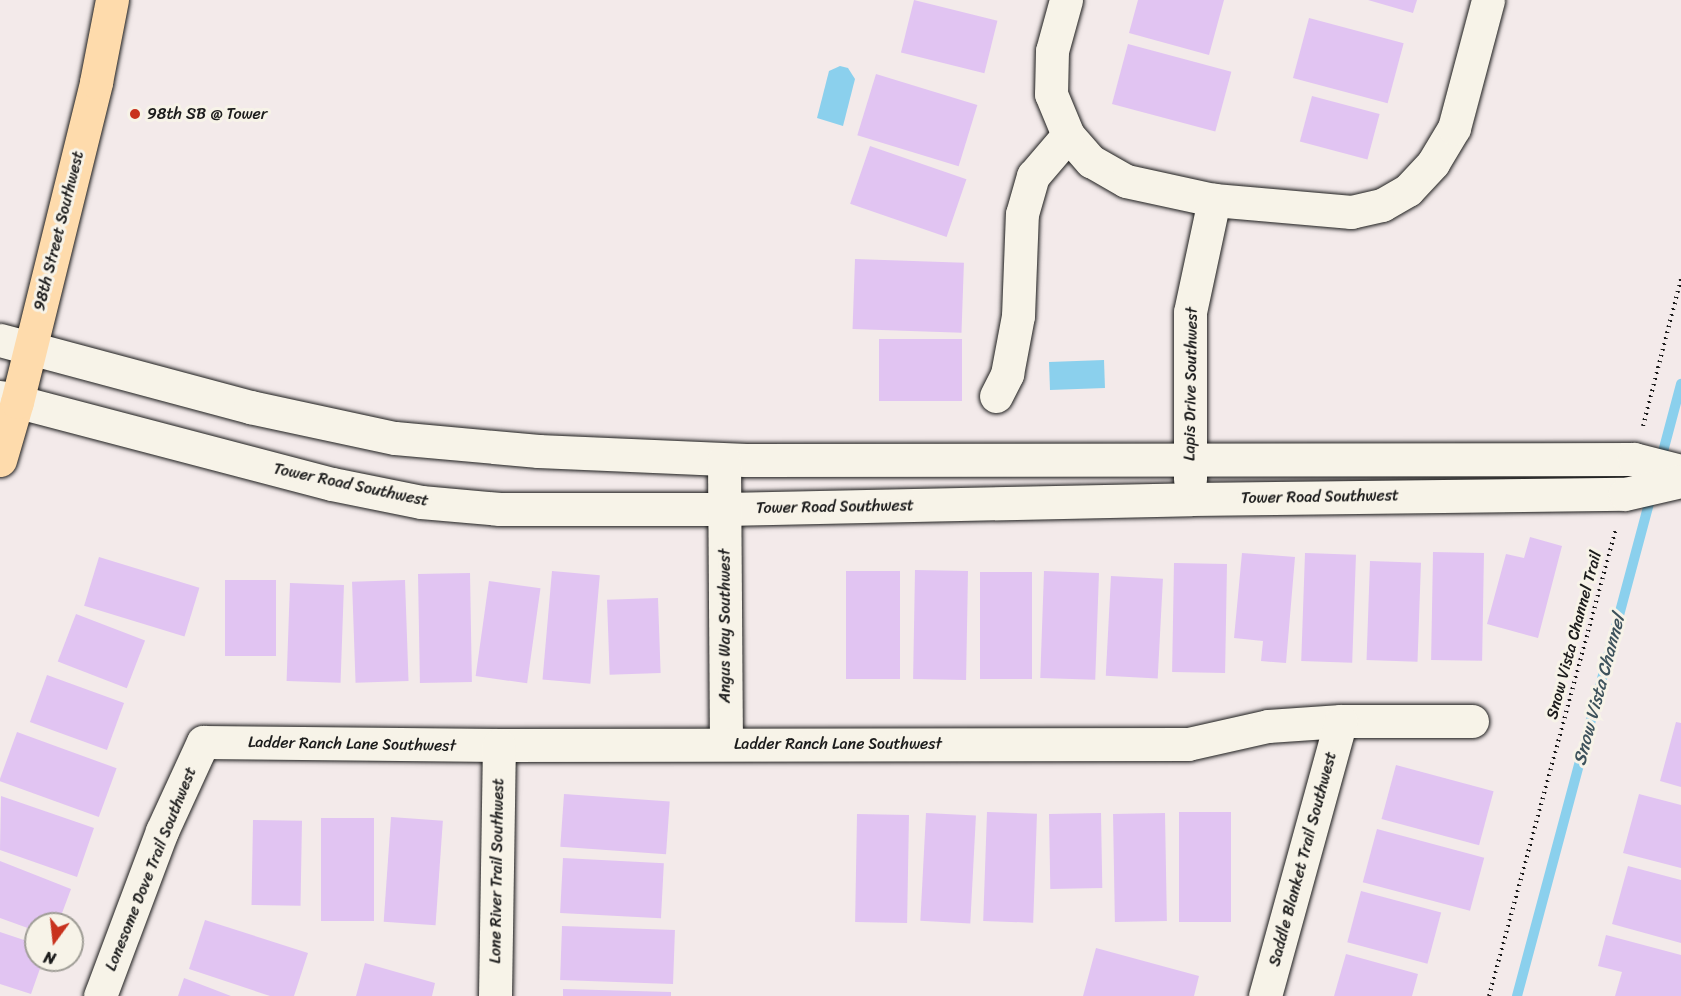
<!DOCTYPE html>
<html>
<head>
<meta charset="utf-8">
<style>
	body { margin:0 }
	#map { position:relative; width:1681px; height:996px; overflow:hidden; background:#f3eaea; font-family:Sriracha,sans-serif }
	div>[style] { position:absolute }
	[style*='--x'] { left:calc(var(--x)*1px); top:calc(var(--y)*1px); width:calc(var(--w)*1px); rotate:calc(var(--a)*1deg) }
	.water>* { inset:0; background:#8bd0ed; transform-origin:0 0 }
	.stream>* { height:10px; margin:-5px; padding:0 5px; transform-origin:5px; border-radius:5px; background:#8bd0ed }
	.building>* { inset:0; background:#e1c4f2; transform-origin:0 0 }
	.path>* { height:4px; margin-top:-2px; transform-origin:0; background:repeating-linear-gradient(90deg,#1c1c1c 0 1.5px,transparent 0 6px) }
	.roads { filter:drop-shadow(0 0 2px #1c1c1c) drop-shadow(0 0 2px #1c1c1c) }
	.minor>* { height:33px; margin:-16.5px; padding:0 16.5px; transform-origin:16.5px; border-radius:16.5px; background:#f7f3e8 }
	.major>* { height:33px; margin:-16.5px; padding:0 16.5px; transform-origin:16.5px; border-radius:16.5px; background:#fedbac }
	.dots>* { width:16px; height:16px; translate:-50% -50%; box-sizing:border-box; border:3px solid #f7f3e8; border-radius:50% }
	span { translate:-50% -50%; white-space:nowrap; text-align:center; line-height:1.15; -webkit-text-stroke:6px #f7f3e8; paint-order:stroke }
	.poi-label { font-size:16px; color:#1c1c1c }
	.left { translate:0 -50%; text-align:left }
	.street-label { font-size:16px; color:#1c1c1c }
	.water-label { font-size:18px; color:#3d525b; font-style:italic }
	.north { position:absolute; left:24px; top:912px; width:60px; height:60px; box-sizing:border-box; background:#f7f3e8; border:2px solid #9f9d96; border-radius:50%; rotate:195deg; font-size:16px; font-weight:700; line-height:24px; text-align:center; color:#1c1c1c }
	.north::after { content:''; display:block; margin:auto; width:21px; height:27px; background:#c8321e; clip-path:polygon(50% 0,100% 100%,50% 72%,0 100%) }
</style>
</head>
<body>
<div id="map">
	<div class="water">
		<i style="clip-path:polygon(840px 66px,848px 68px,855px 79px,843px 126px,817px 118px,829px 71px)"></i>
		<i style="left:1104px;top:360px;width:28px;height:55px;rotate:88deg"></i>
	</div>
	<div class="stream">
		<i style="--x:1660;--y:463;--w:82;--a:-75.1"></i>
		<i style="--x:1517;--y:996;--w:522;--a:-75"></i>
	</div>
	<div class="building">
		<i style="left:914px;top:0;width:86px;height:54px;rotate:14deg"></i>
		<i style="clip-path:polygon(1138px 0,1224px 0,1209px 55px,1129px 33px)"></i>
		<i style="clip-path:polygon(1368px 0,1417px 0,1413px 13px)"></i>
		<i style="left:1309px;top:18px;width:98px;height:62px;rotate:15deg"></i>
		<i style="left:1128px;top:44px;width:107px;height:62px;rotate:15deg"></i>
		<i style="left:876px;top:74px;width:106px;height:64px;rotate:17deg"></i>
		<i style="left:1312px;top:96px;width:70px;height:47px;rotate:15deg"></i>
		<i style="left:870px;top:146px;width:102px;height:61px;rotate:19deg"></i>
		<i style="left:855px;top:259px;width:109px;height:70px;rotate:2deg"></i>
		<i style="left:879px;top:339px;width:83px;height:62px"></i>
		<i style="clip-path:polygon(1530px 537px,1562px 546px,1538px 638px,1487px 624px,1506px 554px,1524px 558px)"></i>
		<i style="left:1433px;top:552px;width:51px;height:108px;rotate:1deg"></i>
		<i style="clip-path:polygon(1242px 553px,1295px 557px,1286px 663px,1261px 661px,1263px 641px,1234px 638px)"></i>
		<i style="left:1305px;top:553px;width:51px;height:108px;rotate:2deg"></i>
		<i style="left:99px;top:557px;width:105px;height:51px;rotate:17deg"></i>
		<i style="left:1370px;top:561px;width:51px;height:99px;rotate:2deg"></i>
		<i style="left:1174px;top:563px;width:53px;height:109px;rotate:1deg"></i>
		<i style="left:915px;top:570px;width:53px;height:109px;rotate:1deg"></i>
		<i style="left:552px;top:571px;width:48px;height:109px;rotate:5deg"></i>
		<i style="left:846px;top:571px;width:54px;height:108px"></i>
		<i style="left:1044px;top:571px;width:55px;height:107px;rotate:2deg"></i>
		<i style="left:980px;top:572px;width:52px;height:107px"></i>
		<i style="left:470px;top:573px;width:109px;height:52px;rotate:89deg"></i>
		<i style="left:1111px;top:576px;width:52px;height:100px;rotate:3deg"></i>
		<i style="left:225px;top:580px;width:51px;height:76px"></i>
		<i style="left:405px;top:580px;width:101px;height:53px;rotate:88deg"></i>
		<i style="left:489px;top:581px;width:52px;height:96px;rotate:8deg"></i>
		<i style="left:290px;top:583px;width:54px;height:98px;rotate:2deg"></i>
		<i style="left:658px;top:598px;width:75px;height:51px;rotate:88deg"></i>
		<i style="left:76px;top:614px;width:74px;height:51px;rotate:21deg"></i>
		<i style="left:47px;top:675px;width:82px;height:50px;rotate:20deg"></i>
		<i style="clip-path:polygon(1676px 722px,1681px 723px,1681px 787px,1660px 781px)"></i>
		<i style="left:17px;top:732px;width:106px;height:52px;rotate:20deg"></i>
		<i style="left:1396px;top:765px;width:101px;height:56px;rotate:15deg"></i>
		<i style="left:564px;top:794px;width:106px;height:53px;rotate:4deg"></i>
		<i style="clip-path:polygon(1639px 794px,1681px 805px,1681px 868px,1623px 853px)"></i>
		<i style="clip-path:polygon(1px 796px,94px 828px,77px 877px,0 850px)"></i>
		<i style="left:987px;top:812px;width:50px;height:109px;rotate:2deg"></i>
		<i style="left:1179px;top:812px;width:52px;height:110px"></i>
		<i style="left:926px;top:813px;width:50px;height:108px;rotate:3deg"></i>
		<i style="left:1101px;top:813px;width:75px;height:52px;rotate:89deg"></i>
		<i style="left:1165px;top:813px;width:108px;height:52px;rotate:89deg"></i>
		<i style="left:857px;top:814px;width:52px;height:108px;rotate:1deg"></i>
		<i style="left:391px;top:817px;width:52px;height:105px;rotate:4deg"></i>
		<i style="left:321px;top:818px;width:53px;height:103px"></i>
		<i style="left:253px;top:820px;width:49px;height:85px;rotate:1deg"></i>
		<i style="left:1377px;top:829px;width:111px;height:55px;rotate:15deg"></i>
		<i style="left:563px;top:858px;width:101px;height:55px;rotate:3deg"></i>
		<i style="clip-path:polygon(0 861px,71px 889px,58px 924px,36px 924px,36px 931px,0 918px)"></i>
		<i style="clip-path:polygon(1628px 866px,1681px 880px,1681px 943px,1612px 924px)"></i>
		<i style="left:1361px;top:891px;width:83px;height:53px;rotate:15deg"></i>
		<i style="clip-path:polygon(205px 920px,308px 953px,294px 996px,270px 996px,189px 969px)"></i>
		<i style="left:562px;top:926px;width:113px;height:54px;rotate:2deg"></i>
		<i style="clip-path:polygon(0 932px,36px 944px,36px 960px,43px 960px,31px 994px,0 984px)"></i>
		<i style="clip-path:polygon(1606px 935px,1681px 955px,1681px 996px,1615px 996px,1622px 972px,1598px 966px)"></i>
		<i style="clip-path:polygon(1096px 948px,1199px 976px,1194px 996px,1083px 996px)"></i>
		<i style="clip-path:polygon(1346px 954px,1418px 974px,1412px 996px,1334px 996px)"></i>
		<i style="clip-path:polygon(365px 963px,435px 983px,432px 996px,356px 996px)"></i>
		<i style="clip-path:polygon(184px 978px,231px 996px,178px 996px)"></i>
		<i style="clip-path:polygon(563px 989px,671px 992px,671px 996px,563px 996px)"></i>
	</div>
	<div class="path">
		<i style="--x:1643;--y:426;--w:152;--a:-75.5"></i>
		<i style="--x:1489;--y:996;--w:484;--a:-74.8"></i>
	</div>
	<div class="roads">
		<div class="minor">
			<i style="--x:1066;--y:0;--w:53;--a:105.4"></i>
			<i style="--x:1052;--y:51;--w:43;--a:91.3"></i>
			<i style="--x:1051;--y:94;--w:44;--a:67.5"></i>
			<i style="--x:1068;--y:135;--w:35;--a:49"></i>
			<i style="--x:1091;--y:161;--w:40;--a:29.7"></i>
			<i style="--x:1126;--y:181;--w:90;--a:12.2"></i>
			<i style="--x:1214;--y:200;--w:138;--a:5"></i>
			<i style="--x:1351;--y:212;--w:32;--a:-13"></i>
			<i style="--x:1382;--y:205;--w:30;--a:-30"></i>
			<i style="--x:1408;--y:190;--w:37;--a:-47"></i>
			<i style="--x:1433;--y:163;--w:41;--a:-59"></i>
			<i style="--x:1454;--y:128;--w:132;--a:-75.1"></i>
			<i style="--x:0;--y:340;--w:259;--a:15"></i>
			<i style="--x:250;--y:407;--w:148;--a:12.1"></i>
			<i style="--x:395;--y:438;--w:144;--a:5.2"></i>
			<i style="--x:538;--y:451;--w:208;--a:2.5"></i>
			<i style="--x:746;--y:460;--w:888;--a:-0.06"></i>
			<i style="--x:1634;--y:459;--w:49;--a:14.3"></i>
			<i style="--x:996;--y:396;--w:25;--a:-63"></i>
			<i style="--x:1007;--y:374;--w:59;--a:-79.3"></i>
			<i style="--x:1018;--y:316;--w:102;--a:-87.8"></i>
			<i style="--x:1022;--y:214;--w:40;--a:-74"></i>
			<i style="--x:1033;--y:176;--w:54;--a:-49.5"></i>
			<i style="--x:0;--y:397;--w:343;--a:14.7"></i>
			<i style="--x:332;--y:484;--w:91;--a:11.4"></i>
			<i style="--x:421;--y:502;--w:79;--a:5.1"></i>
			<i style="--x:500;--y:509;--w:225;--a:0"></i>
			<i style="--x:725;--y:509;--w:466;--a:-1.2"></i>
			<i style="--x:1191;--y:499;--w:434;--a:-0.7"></i>
			<i style="--x:1625;--y:494;--w:57;--a:-13.1"></i>
			<i style="--x:724;--y:460;--w:284;--a:89.6"></i>
			<i style="--x:1190;--y:479;--w:167;--a:-90"></i>
			<i style="--x:1190;--y:312;--w:115;--a:-77.9"></i>
			<i style="--x:100;--y:996;--w:176;--a:-69.4"></i>
			<i style="--x:162;--y:831;--w:98;--a:-65.3"></i>
			<i style="--x:203;--y:742;--w:296;--a:0.6"></i>
			<i style="--x:499;--y:745;--w:689;--a:-0.08"></i>
			<i style="--x:1188;--y:744;--w:82;--a:-12.7"></i>
			<i style="--x:1268;--y:726;--w:73;--a:-3.9"></i>
			<i style="--x:1341;--y:721;--w:131;--a:0"></i>
			<i style="--x:495;--y:996;--w:251;--a:-89.1"></i>
			<i style="--x:1265;--y:996;--w:285;--a:-74.6"></i>
		</div>
		<div class="major">
			<i style="--x:0;--y:460;--w:60;--a:-73.7"></i>
			<i style="--x:17;--y:402;--w:330;--a:-76.1"></i>
			<i style="--x:96;--y:82;--w:84;--a:-79"></i>
		</div>
	</div>
	<div class="dots">
		<i style="left:135px;top:114px;background:#c8321e"></i>
	</div>
	<div class="poi-label">
		<span class="left" style="left:147px;top:114px">98th SB @ Tower</span>
	</div>
	<div class="street-label">
		<span style="left:59px;top:231px;rotate:-76deg">98th Street Southwest</span>
		<span style="left:1191px;top:384px;rotate:-89deg">Lapis Drive Southwest</span>
		<span style="left:351px;top:485px;rotate:12deg">Tower Road Southwest</span>
		<span style="left:1320px;top:497px;rotate:-1deg">Tower Road Southwest</span>
		<span style="left:835px;top:507px;rotate:-1deg">Tower Road Southwest</span>
		<span style="left:725px;top:626px;rotate:-90deg">Angus Way Southwest</span>
		<span style="left:1574px;top:635px;rotate:-75deg">Snow Vista Channel Trail</span>
		<span style="left:352px;top:744px;rotate:1deg">Ladder Ranch Lane Southwest</span>
		<span style="left:838px;top:744px">Ladder Ranch Lane Southwest</span>
		<span style="left:1303px;top:859px;rotate:-75deg">Saddle Blanket Trail Southwest</span>
		<span style="left:151px;top:869px;rotate:-68deg">Lonesome Dove Trail Southwest</span>
		<span style="left:497px;top:871px;rotate:-89deg">Lone River Trail Southwest</span>
	</div>
	<div class="water-label">
		<span style="left:1599px;top:690px;rotate:-75deg">Snow Vista Channel</span>
	</div>
	<div class="north">N</div>
</div>
</body>
</html>
